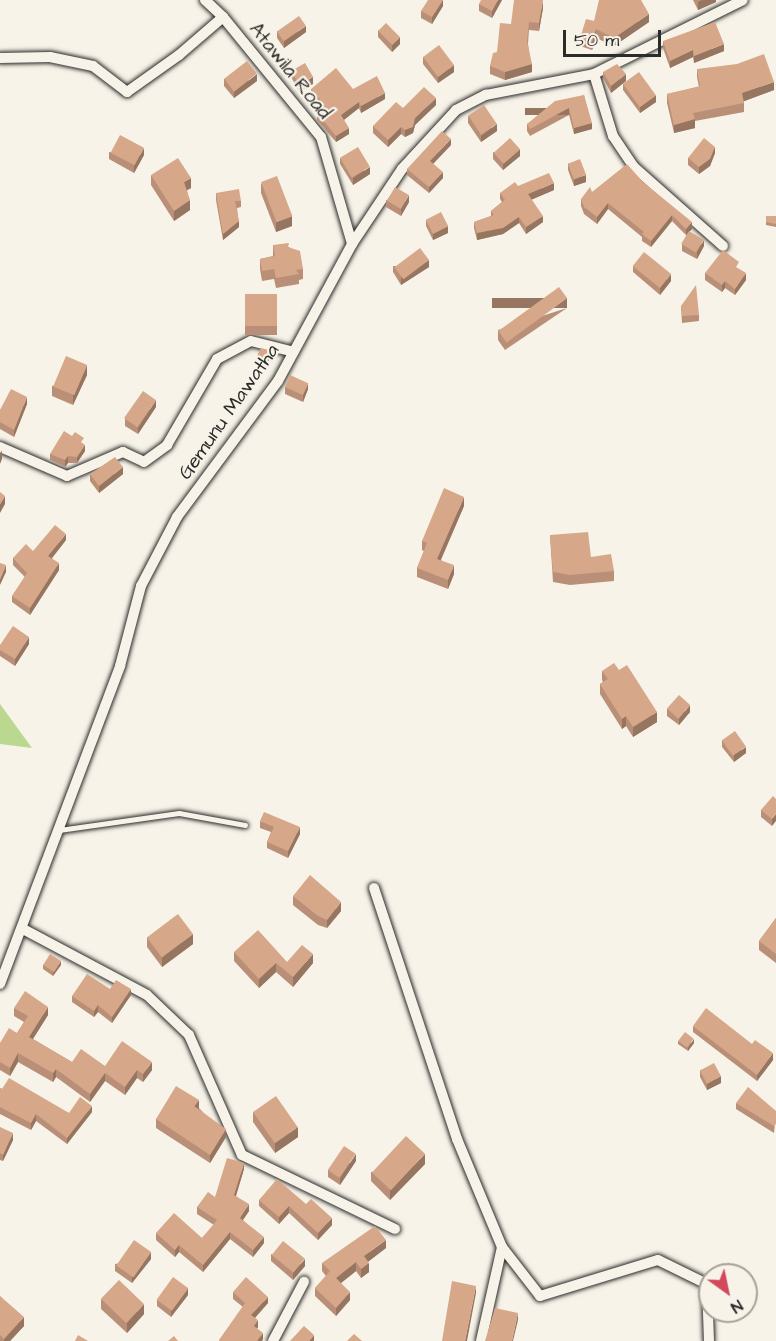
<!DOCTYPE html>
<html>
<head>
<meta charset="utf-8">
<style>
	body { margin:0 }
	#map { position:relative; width:776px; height:1341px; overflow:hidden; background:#f7f3e8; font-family:"Architects Daughter",sans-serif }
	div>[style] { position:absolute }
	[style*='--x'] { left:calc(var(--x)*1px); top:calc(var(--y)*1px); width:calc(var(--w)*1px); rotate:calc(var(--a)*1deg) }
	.green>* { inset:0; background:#bbd890 }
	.roads { filter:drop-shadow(0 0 2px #2b2b2b) drop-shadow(0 0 2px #2b2b2b) }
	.service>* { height:5px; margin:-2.5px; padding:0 2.5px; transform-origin:2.5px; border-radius:2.5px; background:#f7f3e8 }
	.minor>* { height:10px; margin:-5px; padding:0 5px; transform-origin:5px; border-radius:5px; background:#f7f3e8 }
	.wall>* { inset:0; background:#b99077; transform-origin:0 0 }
	.shaded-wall>* { inset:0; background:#967561; transform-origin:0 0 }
	.building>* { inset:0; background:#d7a78a; transform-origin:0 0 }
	span { translate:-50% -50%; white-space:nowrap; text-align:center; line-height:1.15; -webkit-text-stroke:4.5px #f7f3e8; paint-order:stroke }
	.street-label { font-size:20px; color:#2b2b2b }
	.north { position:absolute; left:698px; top:1263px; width:60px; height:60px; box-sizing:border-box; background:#f7f3e8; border:2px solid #a5a39c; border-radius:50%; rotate:147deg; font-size:16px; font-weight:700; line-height:24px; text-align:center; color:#2b2b2b }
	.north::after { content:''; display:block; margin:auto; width:21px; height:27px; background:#d1495b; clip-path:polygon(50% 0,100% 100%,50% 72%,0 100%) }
	.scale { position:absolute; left:563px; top:30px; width:98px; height:27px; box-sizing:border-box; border:3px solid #2b2b2b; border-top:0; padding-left:8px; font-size:18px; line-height:21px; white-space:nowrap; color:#2b2b2b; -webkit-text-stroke:4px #f7f3e8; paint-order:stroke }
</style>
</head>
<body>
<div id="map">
	<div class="green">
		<i style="clip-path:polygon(0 704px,32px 748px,0 744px)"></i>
	</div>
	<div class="roads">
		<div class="service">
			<i style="--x:59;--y:830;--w:121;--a:-8.1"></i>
			<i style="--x:179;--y:813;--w:67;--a:10.3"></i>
		</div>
		<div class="minor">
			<i style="--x:205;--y:0;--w:25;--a:43"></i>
			<i style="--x:223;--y:17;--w:155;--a:50.8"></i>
			<i style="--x:321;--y:137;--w:111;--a:73.8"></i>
			<i style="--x:0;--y:58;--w:50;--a:-1.1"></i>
			<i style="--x:50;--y:57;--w:44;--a:11.8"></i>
			<i style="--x:93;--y:66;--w:43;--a:37.4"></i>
			<i style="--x:127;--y:92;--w:64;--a:-35.4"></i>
			<i style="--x:179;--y:55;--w:58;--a:-40.8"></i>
			<i style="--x:594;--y:74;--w:65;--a:73"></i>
			<i style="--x:613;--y:136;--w:37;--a:56"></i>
			<i style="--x:634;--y:167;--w:119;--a:41.6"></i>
			<i style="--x:0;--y:447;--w:73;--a:23.4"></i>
			<i style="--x:67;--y:476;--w:61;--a:-23.2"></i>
			<i style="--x:123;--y:452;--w:23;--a:25"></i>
			<i style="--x:144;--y:462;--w:29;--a:-36"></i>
			<i style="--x:167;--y:445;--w:99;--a:-59.8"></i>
			<i style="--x:217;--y:359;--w:38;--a:-28"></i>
			<i style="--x:251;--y:341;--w:44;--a:14.3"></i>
			<i style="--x:374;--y:888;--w:264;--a:71.7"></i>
			<i style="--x:457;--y:1139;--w:117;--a:67.4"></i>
			<i style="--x:502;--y:1247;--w:96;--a:102.6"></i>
			<i style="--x:23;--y:929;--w:140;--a:28"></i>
			<i style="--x:147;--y:995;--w:58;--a:43.6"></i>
			<i style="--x:189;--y:1035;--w:131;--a:66.2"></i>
			<i style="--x:242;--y:1155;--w:170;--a:25.8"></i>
			<i style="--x:0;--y:984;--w:340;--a:-69.3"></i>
			<i style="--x:120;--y:666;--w:83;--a:-75.3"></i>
			<i style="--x:141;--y:586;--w:78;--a:-62.4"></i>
			<i style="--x:177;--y:517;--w:169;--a:-53.4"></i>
			<i style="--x:278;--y:381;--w:156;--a:-61.6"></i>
			<i style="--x:352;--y:244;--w:90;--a:-56.3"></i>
			<i style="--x:402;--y:169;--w:80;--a:-47.5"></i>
			<i style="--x:456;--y:110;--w:34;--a:-27"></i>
			<i style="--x:486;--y:95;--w:110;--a:-11"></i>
			<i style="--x:594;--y:74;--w:166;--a:-26.4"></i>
			<i style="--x:502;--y:1247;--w:62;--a:52.2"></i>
			<i style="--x:540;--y:1296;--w:123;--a:-17"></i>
			<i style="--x:658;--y:1260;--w:55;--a:26.1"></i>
			<i style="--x:707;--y:1284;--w:57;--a:88"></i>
			<i style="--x:273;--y:1341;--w:67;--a:-62.3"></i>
		</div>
	</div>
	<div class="wall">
		<i style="clip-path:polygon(443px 0,443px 6px,432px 24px,421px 18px,421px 11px)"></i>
		<i style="clip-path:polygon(502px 0,492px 18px,479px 11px,479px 4px)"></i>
		<i style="clip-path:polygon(693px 0,716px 0,716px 2px,698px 10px)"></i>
		<i style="clip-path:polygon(543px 8px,539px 31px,529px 30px,528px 44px,532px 72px,505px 80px,490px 74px,490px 66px,511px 24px)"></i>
		<i style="clip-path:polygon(594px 21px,649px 22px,614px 46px,596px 38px,592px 50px,580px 46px,580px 38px)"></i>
		<i style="clip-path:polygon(378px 30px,400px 44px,392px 52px,378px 37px)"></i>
		<i style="clip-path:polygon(277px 31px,306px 32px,284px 48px,277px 38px)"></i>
		<i style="clip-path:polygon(663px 41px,724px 51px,694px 63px,693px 57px,670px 68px,663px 48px)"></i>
		<i style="clip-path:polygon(423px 57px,454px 72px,438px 83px,423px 64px)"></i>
		<i style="clip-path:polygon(697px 69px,774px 90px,744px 101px,744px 112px,695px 121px,695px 128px,674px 133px,667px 103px,667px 94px,699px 87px,697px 77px)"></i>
		<i style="clip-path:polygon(291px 70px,313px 84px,299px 91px,291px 77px)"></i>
		<i style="clip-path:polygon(603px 72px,626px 81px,611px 93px,603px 78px)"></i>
		<i style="clip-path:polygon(224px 79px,257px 81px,234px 98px,224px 86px)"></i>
		<i style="clip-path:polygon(623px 84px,656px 102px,640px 113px,623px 90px)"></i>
		<i style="clip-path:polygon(311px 89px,353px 89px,385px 99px,361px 113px,359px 108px,344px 120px,349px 134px,336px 142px,317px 120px,317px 113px,323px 109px,311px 95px)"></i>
		<i style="clip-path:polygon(584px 95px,592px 129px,574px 134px,569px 115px,530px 136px,527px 131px,527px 124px)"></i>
		<i style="clip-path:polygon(436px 105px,415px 125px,413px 133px,405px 137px,401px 134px,388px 147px,373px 133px,373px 126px,403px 108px)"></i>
		<i style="clip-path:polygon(468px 116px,497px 131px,481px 142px,468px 123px)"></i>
		<i style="clip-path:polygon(451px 145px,433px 164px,443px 178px,429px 193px,407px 175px,407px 169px)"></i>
		<i style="clip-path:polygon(109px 152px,144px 155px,134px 173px,109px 159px)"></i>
		<i style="clip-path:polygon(493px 152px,520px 156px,503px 170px,493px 159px)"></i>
		<i style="clip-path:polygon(715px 153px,710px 166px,699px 174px,688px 165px,688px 158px)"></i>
		<i style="clip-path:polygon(340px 158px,370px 174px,353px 185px,340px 164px)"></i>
		<i style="clip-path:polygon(568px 163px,586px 182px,574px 186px,568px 170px)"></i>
		<i style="clip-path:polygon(151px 175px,191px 188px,187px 190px,190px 210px,174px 221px,151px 185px)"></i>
		<i style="clip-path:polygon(643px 182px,692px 229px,689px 232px,704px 246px,697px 259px,682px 251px,682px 244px,687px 234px,686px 235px,672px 221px,651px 247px,642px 241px,642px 237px,608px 209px,597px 224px,584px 214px,581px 206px,581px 199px,592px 192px)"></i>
		<i style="clip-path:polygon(261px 183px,292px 226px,276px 232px,261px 193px)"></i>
		<i style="clip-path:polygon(518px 186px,554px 190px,531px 200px,543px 222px,526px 234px,519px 223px,503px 234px,477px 240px,474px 228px,474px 222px,491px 216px,491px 211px,502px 202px,500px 199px,500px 193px)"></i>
		<i style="clip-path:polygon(216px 193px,241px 201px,241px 207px,237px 208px,239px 227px,223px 240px,216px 200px)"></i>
		<i style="clip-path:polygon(386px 200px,409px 202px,401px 216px,386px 207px)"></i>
		<i style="clip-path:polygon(766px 216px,776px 216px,776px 227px,766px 225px)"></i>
		<i style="clip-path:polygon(426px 220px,448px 233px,433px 240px,426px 226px)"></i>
		<i style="clip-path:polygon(273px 245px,289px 247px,303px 269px,303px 279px,299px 280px,299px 284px,276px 288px,274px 279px,262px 281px,260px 269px,260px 259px,273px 256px)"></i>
		<i style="clip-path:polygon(393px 266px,429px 267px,401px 285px,393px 272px)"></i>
		<i style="clip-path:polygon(633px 266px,671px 281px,660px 295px,633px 272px)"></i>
		<i style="clip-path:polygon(739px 269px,746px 280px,735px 295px,725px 288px,722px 292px,705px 280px,705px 273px)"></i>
		<i style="left:245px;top:294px;width:32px;height:41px"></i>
		<i style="clip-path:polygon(681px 306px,699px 315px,699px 321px,682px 323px)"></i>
		<i style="clip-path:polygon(567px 308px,505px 350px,498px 340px,498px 330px)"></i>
		<i style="clip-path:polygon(272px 354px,266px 365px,257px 360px,257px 356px)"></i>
		<i style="clip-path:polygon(87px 375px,73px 405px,52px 396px,52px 386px)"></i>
		<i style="clip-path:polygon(285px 387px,308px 389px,303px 402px,285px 394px)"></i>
		<i style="clip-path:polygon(27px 404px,14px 437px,0 429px,0 410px)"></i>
		<i style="clip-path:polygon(156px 407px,138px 434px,125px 426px,125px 419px)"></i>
		<i style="clip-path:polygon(84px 444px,85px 451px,77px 463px,68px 463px,65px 467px,50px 460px,50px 454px)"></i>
		<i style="clip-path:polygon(90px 474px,123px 474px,99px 493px,90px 481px)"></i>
		<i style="clip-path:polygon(464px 506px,441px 560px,454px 574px,448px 589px,417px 577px,417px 568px,424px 551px,422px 550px,422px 541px)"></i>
		<i style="clip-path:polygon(550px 535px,591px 557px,614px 571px,614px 581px,570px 585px,553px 582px)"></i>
		<i style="clip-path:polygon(66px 540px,52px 558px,59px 570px,30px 615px,12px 602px,12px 596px,25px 577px,13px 565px,13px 558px)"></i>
		<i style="clip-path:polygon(29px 644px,15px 666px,0 656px,0 645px)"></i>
		<i style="clip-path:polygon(619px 670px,657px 722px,633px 737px,626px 726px,622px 729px,600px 694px,600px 684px,603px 682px,602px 680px,602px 671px)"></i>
		<i style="clip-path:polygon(667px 709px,690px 712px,679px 725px,667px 716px)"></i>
		<i style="clip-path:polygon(722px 740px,746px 753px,734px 762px,722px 747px)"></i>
		<i style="clip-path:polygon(776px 799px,772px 826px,761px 817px,761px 810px)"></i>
		<i style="clip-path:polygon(260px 821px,300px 834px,288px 858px,267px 848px,267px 842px,271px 832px,260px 828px)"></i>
		<i style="clip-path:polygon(293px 896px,341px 911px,327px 928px,318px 925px,293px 905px)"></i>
		<i style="clip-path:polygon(776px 918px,776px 963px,759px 950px,759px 941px)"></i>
		<i style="clip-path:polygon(147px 937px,193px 944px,162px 967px,147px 947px)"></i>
		<i style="clip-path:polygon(234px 952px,287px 962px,313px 963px,293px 987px,276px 972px,259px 988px,234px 961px)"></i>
		<i style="clip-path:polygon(43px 965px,61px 965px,53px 976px,43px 969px)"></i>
		<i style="clip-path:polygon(110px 989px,131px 995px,112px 1023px,98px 1012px,94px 1017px,72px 1002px,72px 996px)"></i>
		<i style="clip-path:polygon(14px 1008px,48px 1015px,33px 1039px,72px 1062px,105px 1066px,152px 1070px,143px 1082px,137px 1078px,125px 1095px,105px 1081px,90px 1102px,56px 1077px,53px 1082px,18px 1062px,10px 1076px,0 1070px,0 1043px,17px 1033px,24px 1022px,14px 1016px)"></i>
		<i style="clip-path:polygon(693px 1026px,773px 1060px,757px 1081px,693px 1032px)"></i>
		<i style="clip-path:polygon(678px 1041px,694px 1043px,688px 1051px,678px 1044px)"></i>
		<i style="clip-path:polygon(700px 1070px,721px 1083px,707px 1090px,700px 1077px)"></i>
		<i style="clip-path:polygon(0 1088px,69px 1113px,92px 1112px,67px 1144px,36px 1121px,31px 1130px,0 1114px)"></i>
		<i style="clip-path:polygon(736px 1103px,776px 1111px,774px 1133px,736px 1109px)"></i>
		<i style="clip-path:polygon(199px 1108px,226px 1137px,210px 1163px,156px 1128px,156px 1119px)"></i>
		<i style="clip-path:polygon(253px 1112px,298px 1137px,275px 1153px,253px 1122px)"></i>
		<i style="clip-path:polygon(0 1127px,13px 1140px,3px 1161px,0 1160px)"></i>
		<i style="clip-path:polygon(356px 1161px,340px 1185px,328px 1177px,328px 1170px)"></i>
		<i style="clip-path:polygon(425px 1164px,390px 1200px,371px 1181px,371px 1172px)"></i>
		<i style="clip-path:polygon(244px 1169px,236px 1196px,249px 1211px,243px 1220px,264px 1243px,253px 1257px,230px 1239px,203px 1272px,179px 1252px,175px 1257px,156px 1240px,156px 1233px,202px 1238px,214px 1225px,197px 1214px,197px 1207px,215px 1197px)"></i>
		<i style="clip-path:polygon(259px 1200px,306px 1204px,332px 1225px,318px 1240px,289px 1213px,279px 1224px,259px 1206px)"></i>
		<i style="clip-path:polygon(386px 1248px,368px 1261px,369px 1272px,361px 1278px,356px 1271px,341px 1283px,350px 1300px,336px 1316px,315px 1296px,315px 1288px,326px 1276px,322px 1271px,322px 1263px)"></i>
		<i style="clip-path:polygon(271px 1254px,305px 1266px,293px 1280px,271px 1261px)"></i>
		<i style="clip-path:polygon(151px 1259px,132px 1283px,115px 1271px,115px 1264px)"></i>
		<i style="clip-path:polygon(233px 1292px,268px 1303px,255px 1318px,258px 1327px,257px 1328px,263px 1339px,262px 1341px,219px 1341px,243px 1307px,233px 1299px)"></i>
		<i style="clip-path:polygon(188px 1295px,171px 1317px,157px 1306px,157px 1300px)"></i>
		<i style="clip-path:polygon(0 1296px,24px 1326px,10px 1341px,0 1341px)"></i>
		<i style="clip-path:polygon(101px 1299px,144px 1314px,127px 1333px,101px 1309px)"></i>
	</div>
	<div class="shaded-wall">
		<i style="clip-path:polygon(443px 0,443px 6px,432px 24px,432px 17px)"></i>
		<i style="clip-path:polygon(498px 0,502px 0,492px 18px,492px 11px)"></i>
		<i style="clip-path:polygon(543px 0,543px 8px,539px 31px,539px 23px)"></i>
		<i style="clip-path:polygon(702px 0,716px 0,716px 2px,698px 10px,698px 2px)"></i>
		<i style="clip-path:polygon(649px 14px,649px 22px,614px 46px,614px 38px)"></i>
		<i style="clip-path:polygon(306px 26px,306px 32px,284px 48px,284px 41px)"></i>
		<i style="clip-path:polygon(596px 29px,596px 38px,592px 50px,592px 42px)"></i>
		<i style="clip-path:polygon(400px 37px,400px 44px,392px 52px,392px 45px)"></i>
		<i style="clip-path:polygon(724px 44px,724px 51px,694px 63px,694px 56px)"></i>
		<i style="clip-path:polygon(693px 50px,693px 57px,670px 68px,670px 61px)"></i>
		<i style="clip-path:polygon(532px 64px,532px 72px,505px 80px,505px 72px)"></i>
		<i style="clip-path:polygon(454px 65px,454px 72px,438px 83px,438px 77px)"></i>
		<i style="clip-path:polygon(257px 74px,257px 81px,234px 98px,234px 92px)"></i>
		<i style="clip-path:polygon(626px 74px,626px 81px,611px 93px,611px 86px)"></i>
		<i style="clip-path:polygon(313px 77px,313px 84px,299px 91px,299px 85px)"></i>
		<i style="clip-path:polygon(774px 82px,774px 90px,742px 102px,742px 93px)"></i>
		<i style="clip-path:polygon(385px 93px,385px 99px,361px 113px,361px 106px)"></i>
		<i style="clip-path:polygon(656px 95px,656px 102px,640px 113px,640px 107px)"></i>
		<i style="clip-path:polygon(436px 98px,436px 105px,415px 125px,413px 133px,405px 137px,405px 130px,415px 118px)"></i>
		<i style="clip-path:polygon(359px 102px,359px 108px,341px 122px,341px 115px)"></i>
		<i style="left:569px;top:108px;width:7px;height:44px;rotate:90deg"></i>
		<i style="clip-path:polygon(695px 119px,695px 128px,674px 133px,674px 125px)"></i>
		<i style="clip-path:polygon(592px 123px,592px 129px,574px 134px,574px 128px)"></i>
		<i style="clip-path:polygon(497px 124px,497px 131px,481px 142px,481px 136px)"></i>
		<i style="clip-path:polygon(401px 127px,401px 134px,388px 147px,388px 140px)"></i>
		<i style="clip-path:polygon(349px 128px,349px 134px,336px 142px,336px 136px)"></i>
		<i style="clip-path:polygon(451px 139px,451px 145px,430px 167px,430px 161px)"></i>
		<i style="clip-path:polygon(715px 147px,715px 153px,710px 166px,699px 174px,699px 167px)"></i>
		<i style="clip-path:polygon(144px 148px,144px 155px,134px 173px,134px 166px)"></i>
		<i style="clip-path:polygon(520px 149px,520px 156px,503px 170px,503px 164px)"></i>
		<i style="clip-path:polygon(370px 167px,370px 174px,353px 185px,353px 178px)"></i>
		<i style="clip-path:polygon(443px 172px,443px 178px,429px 193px,429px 187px)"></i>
		<i style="clip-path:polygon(586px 175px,586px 182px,574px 186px,574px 179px)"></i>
		<i style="clip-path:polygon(191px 178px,191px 188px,184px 192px,184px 182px)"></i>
		<i style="clip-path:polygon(554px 183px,554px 190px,528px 201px,528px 194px)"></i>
		<i style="clip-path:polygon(409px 195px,409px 202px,401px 216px,401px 209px)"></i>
		<i style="clip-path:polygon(190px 200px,190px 210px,174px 221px,174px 211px)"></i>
		<i style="clip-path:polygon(608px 203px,608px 209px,597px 224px,597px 217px)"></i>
		<i style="clip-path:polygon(672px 215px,672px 221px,651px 247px,651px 241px)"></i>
		<i style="clip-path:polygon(292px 216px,292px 226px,276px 232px,276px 222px)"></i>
		<i style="clip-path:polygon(543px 216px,543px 222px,526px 234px,526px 227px)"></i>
		<i style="clip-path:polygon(519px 217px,519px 223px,503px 234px,477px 240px,477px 233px)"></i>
		<i style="clip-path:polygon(239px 221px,239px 227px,223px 240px,223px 234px)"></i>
		<i style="clip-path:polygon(692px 222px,692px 229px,686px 235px,686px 229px)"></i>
		<i style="clip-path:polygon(448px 226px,448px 233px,433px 240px,433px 233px)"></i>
		<i style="clip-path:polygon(704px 240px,704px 246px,697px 259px,697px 252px)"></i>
		<i style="clip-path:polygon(429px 260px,429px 267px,401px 285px,401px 278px)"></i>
		<i style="clip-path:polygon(746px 273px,746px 280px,735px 295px,735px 289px)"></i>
		<i style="clip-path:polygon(671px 274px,671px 281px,660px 295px,660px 288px)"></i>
		<i style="clip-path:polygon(725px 281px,725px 288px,722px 292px,722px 285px)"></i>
		<i style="left:567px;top:298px;width:10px;height:75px;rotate:90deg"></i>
		<i style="clip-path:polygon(272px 351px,272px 354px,266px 365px,266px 361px)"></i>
		<i style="clip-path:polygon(87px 365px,87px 375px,73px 405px,73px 395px)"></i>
		<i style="clip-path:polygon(308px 383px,308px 389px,303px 402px,303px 395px)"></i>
		<i style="clip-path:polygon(27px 397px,27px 404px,14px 437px,14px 430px)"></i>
		<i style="clip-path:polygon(156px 400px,156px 407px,138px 434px,138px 428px)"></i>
		<i style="clip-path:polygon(85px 445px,85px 451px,77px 463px,77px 457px)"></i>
		<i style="clip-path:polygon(2px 450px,2px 459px,0 464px,0 455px)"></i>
		<i style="clip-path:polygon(68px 456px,68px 463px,65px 467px,65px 460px)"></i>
		<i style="clip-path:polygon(123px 467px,123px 474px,99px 493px,99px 486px)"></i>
		<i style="clip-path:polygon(5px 496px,5px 504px,0 513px,0 504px)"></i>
		<i style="clip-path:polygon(464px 497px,464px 506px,437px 568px,437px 559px)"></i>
		<i style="clip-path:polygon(66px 534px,66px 540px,48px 563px,48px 556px)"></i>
		<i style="clip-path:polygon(59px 563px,59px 570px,30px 615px,30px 608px)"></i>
		<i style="clip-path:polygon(6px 565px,6px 572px,0 585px,0 579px)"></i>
		<i style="clip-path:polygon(454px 565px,454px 574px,448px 589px,448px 580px)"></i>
		<i style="clip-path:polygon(29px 637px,29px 644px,15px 666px,15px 659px)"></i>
		<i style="clip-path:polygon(690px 705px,690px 712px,679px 725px,679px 719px)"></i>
		<i style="clip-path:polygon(657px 712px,657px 722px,633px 737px,633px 727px)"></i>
		<i style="clip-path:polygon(626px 716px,626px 726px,622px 729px,622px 719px)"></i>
		<i style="clip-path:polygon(746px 747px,746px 753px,734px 762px,734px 755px)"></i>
		<i style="clip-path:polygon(776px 814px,776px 821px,772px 826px,772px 819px)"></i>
		<i style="clip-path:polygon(300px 827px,300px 834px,288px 858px,288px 851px)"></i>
		<i style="clip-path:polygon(341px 902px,341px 911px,327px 928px,327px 920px)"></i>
		<i style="clip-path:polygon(193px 934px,193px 944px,162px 967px,162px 957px)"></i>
		<i style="clip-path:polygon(313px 954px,313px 963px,293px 987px,293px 977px)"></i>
		<i style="clip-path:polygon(61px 961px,61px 965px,53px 976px,53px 973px)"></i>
		<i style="clip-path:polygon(276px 963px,276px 972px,259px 988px,259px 979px)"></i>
		<i style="clip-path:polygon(131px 989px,131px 995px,112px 1023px,112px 1017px)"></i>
		<i style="clip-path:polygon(98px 1005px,98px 1012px,94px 1017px,94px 1011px)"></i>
		<i style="clip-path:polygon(48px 1007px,48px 1015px,29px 1045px,29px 1037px)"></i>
		<i style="clip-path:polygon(694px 1039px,694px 1043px,688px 1051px,688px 1048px)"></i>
		<i style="clip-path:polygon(18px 1053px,18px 1062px,10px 1076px,10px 1068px)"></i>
		<i style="clip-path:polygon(773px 1053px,773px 1060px,757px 1081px,757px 1075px)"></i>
		<i style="clip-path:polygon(152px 1062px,152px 1070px,143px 1082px,143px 1074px)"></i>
		<i style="clip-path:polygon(56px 1069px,56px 1077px,53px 1082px,53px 1073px)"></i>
		<i style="clip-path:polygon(137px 1070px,137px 1078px,125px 1095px,125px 1087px)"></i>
		<i style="clip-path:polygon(105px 1073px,105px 1081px,90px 1102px,90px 1094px)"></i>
		<i style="clip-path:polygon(721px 1076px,721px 1083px,707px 1090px,707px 1084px)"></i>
		<i style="clip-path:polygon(199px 1100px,199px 1108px,194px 1115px,194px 1106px)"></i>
		<i style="clip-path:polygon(92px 1106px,92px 1112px,67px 1144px,67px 1138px)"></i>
		<i style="clip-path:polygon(36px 1114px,36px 1121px,31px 1130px,31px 1123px)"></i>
		<i style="clip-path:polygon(298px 1127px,298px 1137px,275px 1153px,275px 1143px)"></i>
		<i style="clip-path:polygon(226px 1129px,226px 1137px,210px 1163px,210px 1155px)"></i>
		<i style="clip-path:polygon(13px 1133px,13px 1140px,3px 1161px,3px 1155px)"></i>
		<i style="clip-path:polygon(356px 1154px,356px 1161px,340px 1185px,340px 1178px)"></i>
		<i style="clip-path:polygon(425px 1154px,425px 1164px,390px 1200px,390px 1190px)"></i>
		<i style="clip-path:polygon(244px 1163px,244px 1169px,234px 1202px,234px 1195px)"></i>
		<i style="clip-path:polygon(249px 1204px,249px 1211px,240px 1224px,240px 1218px)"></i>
		<i style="clip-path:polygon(289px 1206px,289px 1213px,279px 1224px,279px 1217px)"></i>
		<i style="clip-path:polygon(332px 1218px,332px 1225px,318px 1240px,318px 1233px)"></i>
		<i style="clip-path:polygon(230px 1232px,230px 1239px,203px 1272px,203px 1265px)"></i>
		<i style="clip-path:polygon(264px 1237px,264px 1243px,253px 1257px,253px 1250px)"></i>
		<i style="clip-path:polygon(386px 1240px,386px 1248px,364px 1265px,364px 1256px)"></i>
		<i style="clip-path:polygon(179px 1245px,179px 1252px,175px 1257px,175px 1250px)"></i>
		<i style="clip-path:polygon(151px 1252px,151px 1259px,132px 1283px,132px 1277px)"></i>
		<i style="clip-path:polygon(305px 1259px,305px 1266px,293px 1280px,293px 1273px)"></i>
		<i style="clip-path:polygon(356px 1262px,356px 1271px,336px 1287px,336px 1278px)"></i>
		<i style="clip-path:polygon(369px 1263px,369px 1272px,361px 1278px,361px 1269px)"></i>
		<i style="clip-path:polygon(476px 1286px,476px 1293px,467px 1341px,465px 1341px)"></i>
		<i style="clip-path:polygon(188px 1288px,188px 1295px,171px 1317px,171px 1310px)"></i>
		<i style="clip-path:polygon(350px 1292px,350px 1300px,336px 1316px,336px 1308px)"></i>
		<i style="clip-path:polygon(268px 1297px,268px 1303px,251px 1322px,251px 1315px)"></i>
		<i style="clip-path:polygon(144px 1304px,144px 1314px,127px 1333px,127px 1323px)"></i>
		<i style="clip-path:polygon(518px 1313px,518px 1320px,513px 1341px,512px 1341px)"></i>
		<i style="clip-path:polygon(24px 1317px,24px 1326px,10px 1341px,4px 1341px,4px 1339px)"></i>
		<i style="clip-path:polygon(258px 1320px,258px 1327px,254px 1333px,254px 1326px)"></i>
		<i style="clip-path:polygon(263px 1333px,263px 1339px,262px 1341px,257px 1341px)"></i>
		<i style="clip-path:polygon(314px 1335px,314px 1341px,309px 1341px)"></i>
	</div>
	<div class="building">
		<i style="clip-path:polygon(428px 0,443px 0,432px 17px,421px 11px)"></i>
		<i style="clip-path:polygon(481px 0,498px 0,492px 11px,479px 4px)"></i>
		<i style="clip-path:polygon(514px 0,543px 0,539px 23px,529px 22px,527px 41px,532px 64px,505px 72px,490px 66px,493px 53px,497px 52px,500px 23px,511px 24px)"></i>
		<i style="clip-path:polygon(599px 0,641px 0,649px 14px,614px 38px,596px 29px,592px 42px,580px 38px,586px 19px,594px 21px)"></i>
		<i style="left:299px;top:16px;width:12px;height:27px;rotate:55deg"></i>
		<i style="clip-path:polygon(715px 22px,724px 44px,694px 56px,693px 50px,670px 61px,663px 41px)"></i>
		<i style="left:386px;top:23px;width:20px;height:11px;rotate:45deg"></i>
		<i style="left:439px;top:45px;width:25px;height:20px;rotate:53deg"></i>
		<i style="clip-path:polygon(764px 54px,774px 82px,742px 93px,744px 103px,693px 113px,695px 119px,674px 125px,667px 94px,700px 86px,697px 69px,737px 64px)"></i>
		<i style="left:247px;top:61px;width:16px;height:29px;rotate:52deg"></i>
		<i style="left:305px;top:63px;width:16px;height:16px;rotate:60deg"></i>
		<i style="clip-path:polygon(617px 64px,626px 74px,611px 86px,603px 72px)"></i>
		<i style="clip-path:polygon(336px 68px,353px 89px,377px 76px,385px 93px,361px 106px,359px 102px,341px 115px,349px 128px,336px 136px,317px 113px,326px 107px,311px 89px)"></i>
		<i style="left:639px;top:72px;width:29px;height:20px;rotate:54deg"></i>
		<i style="clip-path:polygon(424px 87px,436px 98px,415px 118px,413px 127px,405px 130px,401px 127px,388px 140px,373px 126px,396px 102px,403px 108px)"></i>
		<i style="clip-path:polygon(584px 95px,592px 123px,574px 128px,569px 108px,530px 129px,527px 124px,555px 101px)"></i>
		<i style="left:484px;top:105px;width:23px;height:19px;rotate:56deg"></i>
		<i style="clip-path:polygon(442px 131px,451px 139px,430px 161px,443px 172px,429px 187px,407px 169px)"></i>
		<i style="left:120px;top:135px;width:27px;height:20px;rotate:28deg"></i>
		<i style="left:510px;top:138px;width:15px;height:22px;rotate:48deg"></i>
		<i style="clip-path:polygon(704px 138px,715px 147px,710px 159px,699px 167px,688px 158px)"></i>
		<i style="left:358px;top:147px;width:23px;height:21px;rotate:59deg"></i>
		<i style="clip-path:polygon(178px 158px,191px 178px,184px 182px,190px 200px,174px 211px,151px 175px)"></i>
		<i style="left:580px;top:159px;width:17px;height:13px;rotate:69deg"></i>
		<i style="clip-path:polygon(627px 164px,643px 182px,692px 222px,686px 229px,672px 215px,651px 241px,642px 234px,644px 232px,608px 203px,597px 217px,584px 207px,581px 199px,590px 187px,592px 192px)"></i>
		<i style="clip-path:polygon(549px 173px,554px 183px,528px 194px,543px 216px,526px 227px,519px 217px,503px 228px,477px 233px,474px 222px,494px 215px,491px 211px,505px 200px,500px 193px,515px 182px,518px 186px)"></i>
		<i style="left:277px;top:176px;width:43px;height:17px;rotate:69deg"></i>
		<i style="left:395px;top:187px;width:16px;height:16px;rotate:30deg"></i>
		<i style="clip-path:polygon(239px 189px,241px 201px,235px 201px,239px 221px,223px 234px,216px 193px)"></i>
		<i style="left:441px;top:212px;width:16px;height:17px;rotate:63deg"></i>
		<i style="clip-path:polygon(766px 216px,776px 216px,776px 224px,766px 222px)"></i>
		<i style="left:689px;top:231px;width:17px;height:15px;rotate:31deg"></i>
		<i style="clip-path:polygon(289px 243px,288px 247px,300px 251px,303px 269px,296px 270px,299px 274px,276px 278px,274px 269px,262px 271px,260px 259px,275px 256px,273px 245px)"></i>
		<i style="left:420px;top:248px;width:15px;height:32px;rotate:53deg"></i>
		<i style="clip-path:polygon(723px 250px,739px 262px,736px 267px,746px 273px,735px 289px,725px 281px,722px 285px,705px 273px)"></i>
		<i style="left:644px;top:252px;width:35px;height:18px;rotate:39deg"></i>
		<i style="clip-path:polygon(696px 285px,699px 315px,682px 316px,681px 306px)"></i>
		<i style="left:559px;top:287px;width:14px;height:75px;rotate:54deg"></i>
		<i style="left:245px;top:294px;width:32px;height:32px"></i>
		<i style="clip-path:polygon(261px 348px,272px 351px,266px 361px,257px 356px)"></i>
		<i style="left:66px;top:356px;width:23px;height:33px;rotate:23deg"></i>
		<i style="left:290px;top:375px;width:20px;height:13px;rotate:24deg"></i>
		<i style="clip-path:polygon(11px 389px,27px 397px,14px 430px,0 422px,0 410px)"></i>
		<i style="left:143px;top:391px;width:16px;height:33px;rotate:35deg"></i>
		<i style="clip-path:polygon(64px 431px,72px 436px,75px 432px,84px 438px,81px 442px,85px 445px,77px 457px,68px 456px,65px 460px,50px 454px)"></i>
		<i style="clip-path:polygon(115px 457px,123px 467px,99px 486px,90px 474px)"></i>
		<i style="clip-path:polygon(444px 488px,464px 497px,437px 559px,454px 565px,448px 580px,417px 568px,427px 543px,422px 541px)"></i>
		<i style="clip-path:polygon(0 492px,5px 496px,0 504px)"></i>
		<i style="clip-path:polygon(55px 525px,66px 534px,48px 556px,59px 563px,30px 608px,12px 596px,27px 573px,13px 558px,26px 544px,33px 551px)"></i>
		<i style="clip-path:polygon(588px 532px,591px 557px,611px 554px,614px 571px,570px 575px,553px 572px,550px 535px)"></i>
		<i style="clip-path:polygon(0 563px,6px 565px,0 579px)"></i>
		<i style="clip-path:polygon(13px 626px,29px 637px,15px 659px,0 650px,0 645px)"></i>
		<i style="clip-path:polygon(614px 663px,619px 670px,627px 665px,657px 712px,633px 727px,626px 716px,622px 719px,600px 684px,608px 679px,602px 671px)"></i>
		<i style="left:679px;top:695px;width:15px;height:18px;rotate:42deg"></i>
		<i style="left:735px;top:731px;width:19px;height:16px;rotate:55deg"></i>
		<i style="clip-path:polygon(773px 796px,776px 799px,776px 814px,772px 819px,761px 810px)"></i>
		<i style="clip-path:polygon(264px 812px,300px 827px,288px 851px,267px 842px,274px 827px,260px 821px)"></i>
		<i style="clip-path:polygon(310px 875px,341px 902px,327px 920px,318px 916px,293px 896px)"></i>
		<i style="left:178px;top:914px;width:25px;height:39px;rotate:53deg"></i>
		<i style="clip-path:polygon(776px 918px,776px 954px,759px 941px)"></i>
		<i style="clip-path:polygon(258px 930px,287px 962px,302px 945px,313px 954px,293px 977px,276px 963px,259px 979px,234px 952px)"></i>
		<i style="left:50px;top:954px;width:13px;height:13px;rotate:32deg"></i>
		<i style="clip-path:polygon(87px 974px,110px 989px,116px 980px,131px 989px,112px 1017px,98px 1005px,94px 1011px,72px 996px)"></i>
		<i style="clip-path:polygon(25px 991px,48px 1007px,29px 1037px,72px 1062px,81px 1049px,105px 1066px,122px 1041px,152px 1062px,143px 1074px,137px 1070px,125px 1087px,105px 1073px,90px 1094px,56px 1069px,53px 1073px,18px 1053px,10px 1068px,0 1062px,0 1043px,9px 1028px,17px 1033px,28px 1016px,14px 1008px)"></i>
		<i style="clip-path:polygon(706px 1008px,752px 1044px,755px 1040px,773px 1053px,757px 1075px,693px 1026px)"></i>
		<i style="left:685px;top:1032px;width:11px;height:11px;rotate:38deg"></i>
		<i style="left:714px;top:1063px;width:15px;height:16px;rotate:62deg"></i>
		<i style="clip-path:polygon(9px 1078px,69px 1113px,80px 1097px,92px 1106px,67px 1138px,36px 1114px,31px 1123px,0 1107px,0 1088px,2px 1089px)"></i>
		<i style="clip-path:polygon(176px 1086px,199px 1100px,194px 1106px,226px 1129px,210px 1155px,156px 1119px)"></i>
		<i style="clip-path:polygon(748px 1087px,776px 1111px,776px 1124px,774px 1126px,736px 1103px)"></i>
		<i style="left:276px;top:1096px;width:38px;height:28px;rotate:55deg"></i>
		<i style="clip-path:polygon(0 1127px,13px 1133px,3px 1155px,0 1153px)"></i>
		<i style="left:406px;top:1136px;width:26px;height:50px;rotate:43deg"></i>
		<i style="left:344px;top:1146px;width:14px;height:29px;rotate:34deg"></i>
		<i style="clip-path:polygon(227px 1158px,244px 1163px,234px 1195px,249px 1204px,240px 1218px,264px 1237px,253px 1250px,230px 1232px,203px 1265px,179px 1245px,175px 1250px,156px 1233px,174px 1213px,202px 1238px,217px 1220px,197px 1207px,208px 1192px,215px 1197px)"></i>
		<i style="clip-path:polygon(277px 1179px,306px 1204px,311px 1199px,332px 1218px,318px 1233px,289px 1206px,279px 1217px,259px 1200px)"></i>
		<i style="clip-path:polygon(375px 1226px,386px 1240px,364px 1256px,369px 1263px,361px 1269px,356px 1262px,336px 1278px,350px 1292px,336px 1308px,315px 1288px,330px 1271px,322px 1263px)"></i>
		<i style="left:134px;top:1240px;width:21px;height:31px;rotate:35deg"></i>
		<i style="left:283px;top:1241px;width:28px;height:18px;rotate:39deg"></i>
		<i style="left:173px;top:1277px;width:19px;height:28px;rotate:36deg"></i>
		<i style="clip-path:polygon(246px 1277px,268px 1297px,251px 1315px,258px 1320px,254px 1326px,263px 1333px,257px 1341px,220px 1341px,219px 1340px,245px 1303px,233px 1292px)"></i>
		<i style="left:119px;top:1280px;width:35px;height:26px;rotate:44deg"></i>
		<i style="clip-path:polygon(452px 1281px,476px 1286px,465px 1341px,442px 1341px)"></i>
		<i style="clip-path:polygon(0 1296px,24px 1317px,4px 1339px,0 1335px)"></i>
		<i style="clip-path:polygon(495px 1308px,518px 1313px,512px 1341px,485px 1341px)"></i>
		<i style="clip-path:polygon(304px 1326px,314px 1335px,309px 1341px,290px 1341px)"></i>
		<i style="clip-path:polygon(354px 1334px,362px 1341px,347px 1341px)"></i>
		<i style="clip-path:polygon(78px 1335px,88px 1341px,75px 1341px)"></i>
		<i style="clip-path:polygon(174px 1336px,178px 1341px,168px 1341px)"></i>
	</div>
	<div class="street-label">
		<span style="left:290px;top:71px;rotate:51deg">Atawila Road</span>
		<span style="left:229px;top:412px;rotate:-55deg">Gemunu Mawatha</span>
	</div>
	<div class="north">N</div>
	<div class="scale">50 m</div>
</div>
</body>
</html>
